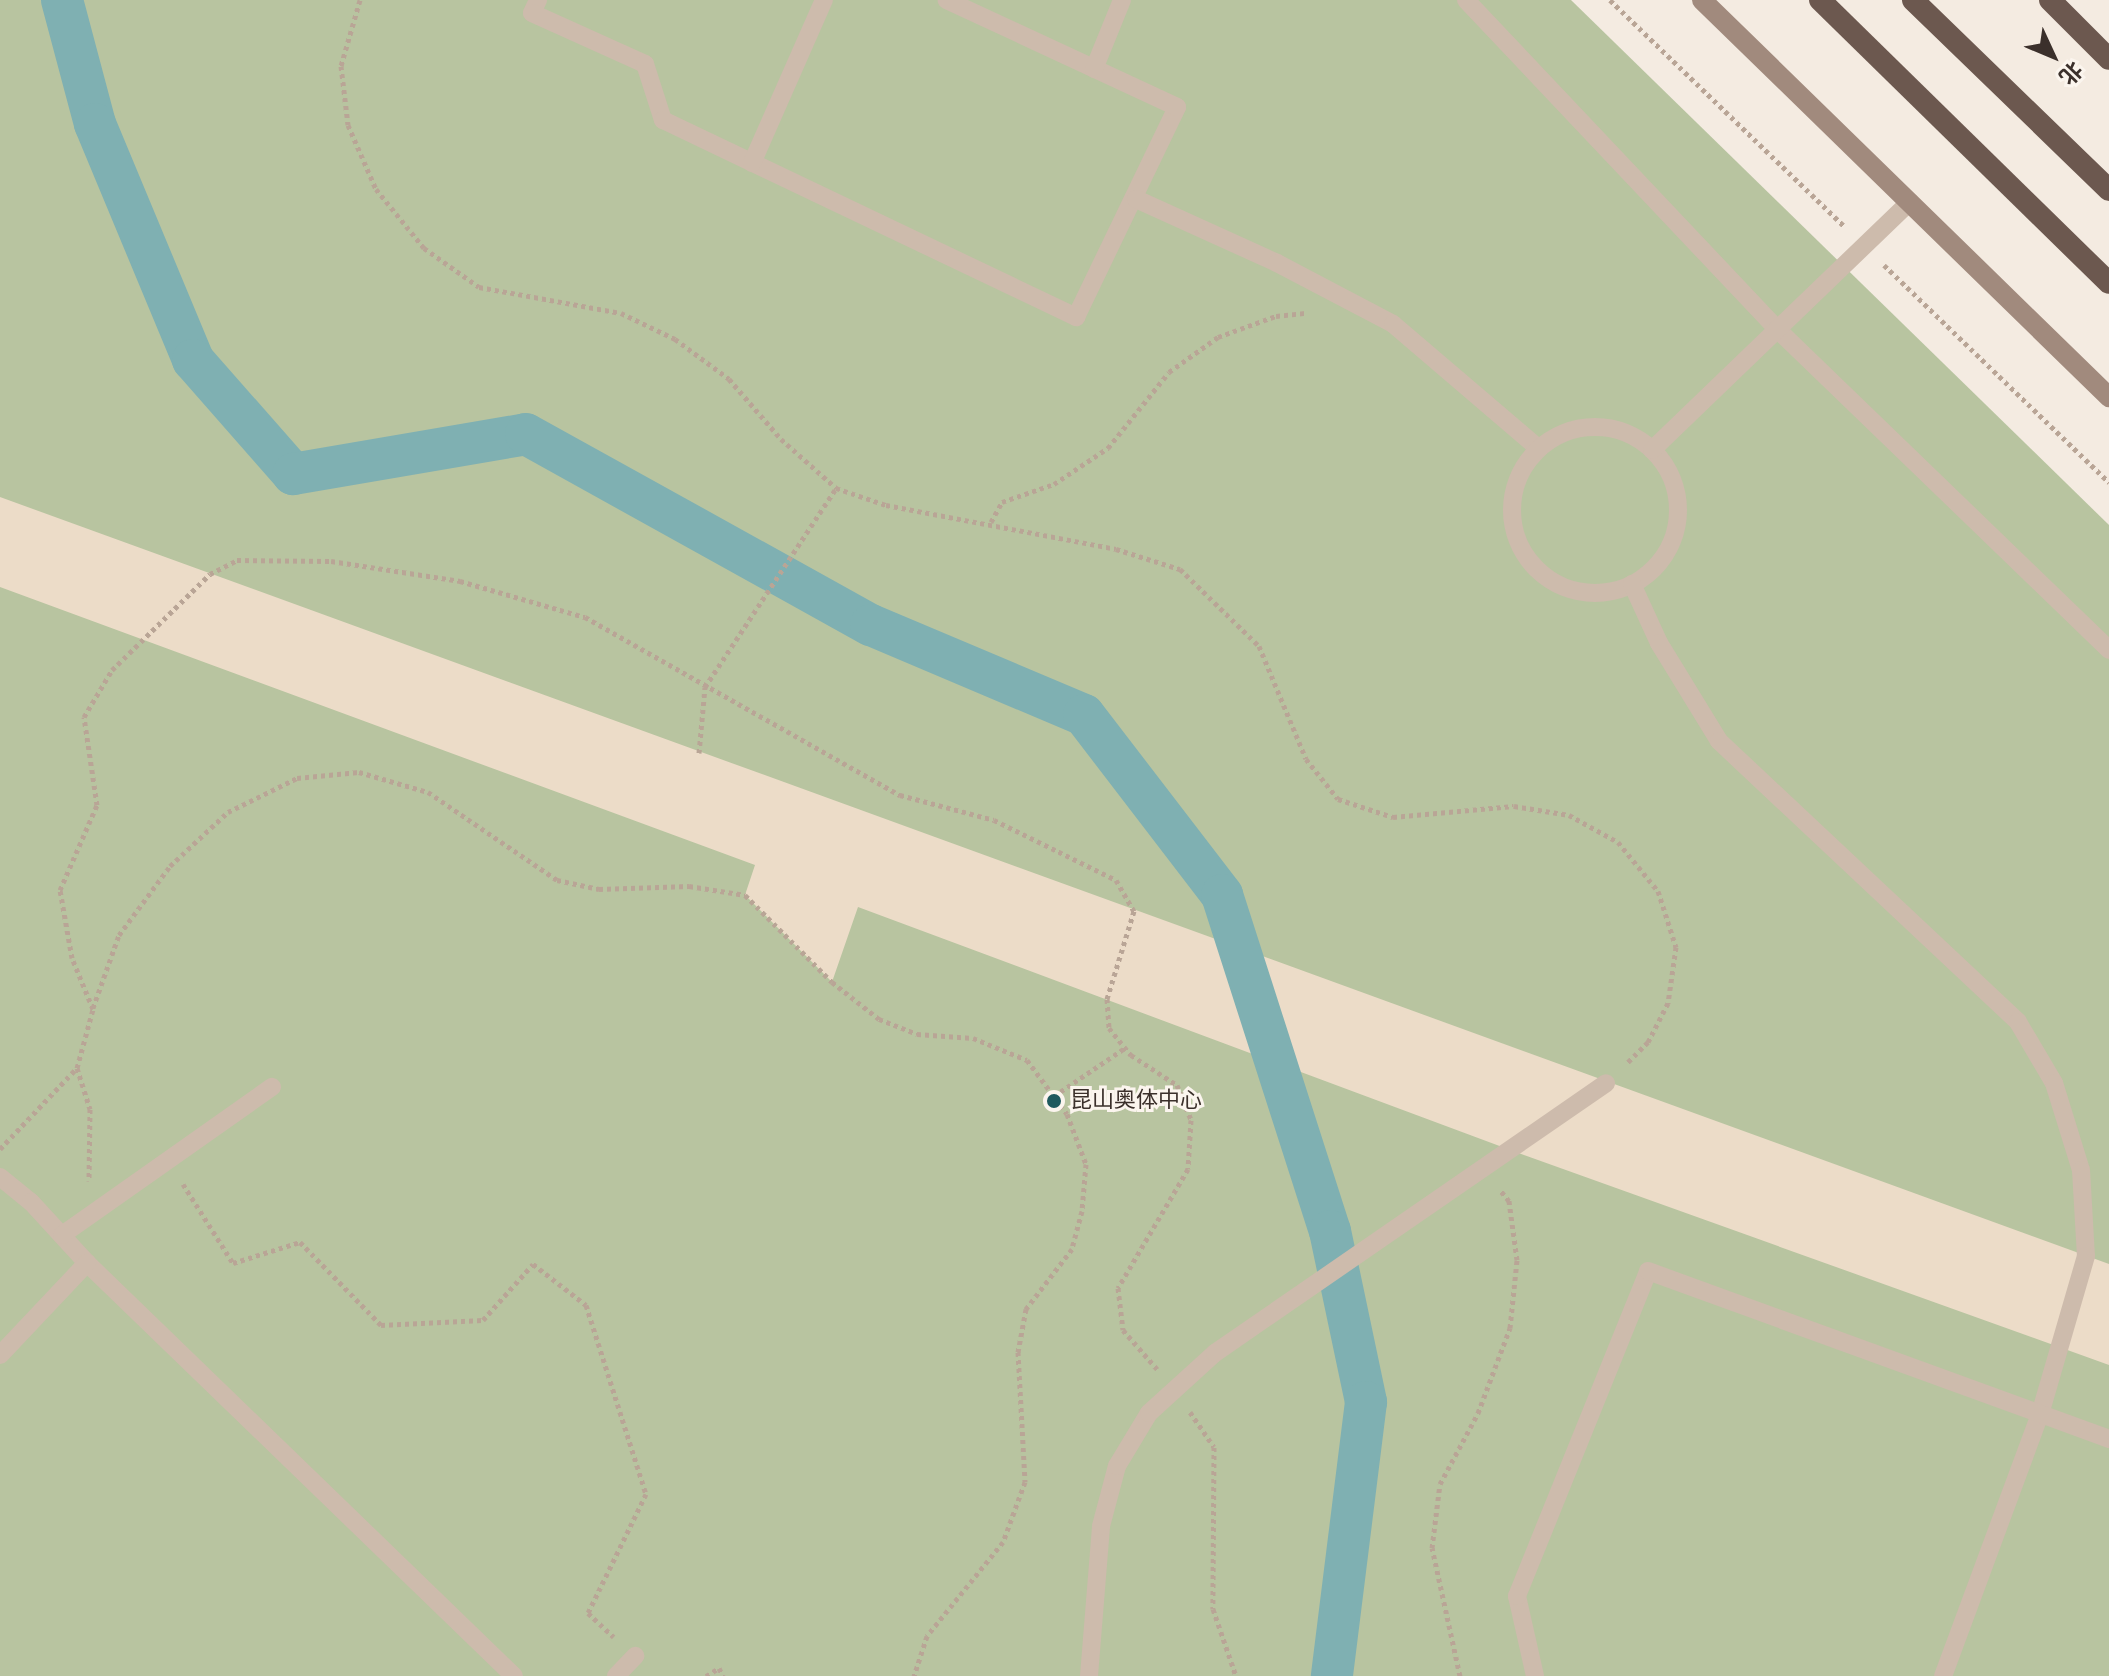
<!DOCTYPE html>
<html>
<head>
<meta charset="utf-8">
<style>
	body { margin:0 }
	#map { position:relative; width:2109px; height:1676px; overflow:hidden; background:#f4ebe1; font-family:"Alegreya Sans","Noto Sans SC",sans-serif }
	div>[style] { position:absolute }
	[style*='--x'] { left:calc(var(--x)*1px); top:calc(var(--y)*1px); width:calc(var(--w)*1px); rotate:calc(var(--a)*1deg) }
	.green>* { inset:0; background:#b8c4a0 }
	.plaza>* { inset:0; background:#ecdcc8 }
	.canal>* { height:42px; margin:-21px; padding:0 21px; transform-origin:21px; border-radius:21px; background:#7fb0b2 }
	.path>* { height:5px; margin-top:-2.5px; transform-origin:0; background:repeating-linear-gradient(90deg,#b9a596 0 4px,transparent 0 8px) }
	.service>* { height:18px; margin:-9px; padding:0 9px; transform-origin:9px; border-radius:9px; background:#cdbbac }
	.service>.ring { margin:-9px; padding:0; box-sizing:content-box; background:none; border:18px solid #cdbbac; border-radius:50% }
	.secondary>* { height:20px; margin:-10px; padding:0 10px; transform-origin:10px; border-radius:10px; background:#a18a7d }
	.trunk>* { height:22px; margin:-11px; padding:0 11px; transform-origin:11px; border-radius:11px; background:#6c584f }
	.dots>* { width:22px; height:22px; translate:-50% -50%; box-sizing:border-box; border:4px solid #fbf5ee; border-radius:50% }
	span { translate:-50% -50%; white-space:nowrap; text-align:center; line-height:1.15; -webkit-text-stroke:6px #fbf5ee; paint-order:stroke }
	.poi-label { font-size:22px; color:#3b302b }
	.left { translate:0 -50%; text-align:left }
	.north { position:absolute; left:2013px; top:16px; width:80px; height:80px; -webkit-text-stroke:6px #fbf5ee; paint-order:stroke; rotate:134deg; font-size:22px; font-weight:700; line-height:32px; text-align:center; color:#3b302b }
	.north::after { content:''; display:block; margin:auto; width:28px; height:36px; background:#3b302b; clip-path:polygon(50% 0,100% 100%,50% 72%,0 100%) }
</style>
</head>
<body>
<div id="map">
	<div class="green">
		<i style="clip-path:polygon(0 0,1571px 0,2109px 525px,2109px 1676px,0 1676px)"></i>
	</div>
	<div class="plaza">
		<i style="clip-path:polygon(0 497px,2109px 1264px,2109px 1365px,1513px 1151px,858px 907px,832px 982px,745px 895px,755px 865px,0 587px)"></i>
	</div>
	<div class="canal">
		<i style="--x:62;--y:0;--w:128;--a:75.1"></i>
		<i style="--x:95;--y:124;--w:256;--a:67.4"></i>
		<i style="--x:193;--y:360;--w:152;--a:48.7"></i>
		<i style="--x:293;--y:474;--w:236;--a:-9.7"></i>
		<i style="--x:526;--y:434;--w:394;--a:29"></i>
		<i style="--x:871;--y:625;--w:231;--a:22.9"></i>
		<i style="--x:1084;--y:715;--w:227;--a:52.5"></i>
		<i style="--x:1222;--y:895;--w:353;--a:72.2"></i>
		<i style="--x:1330;--y:1231;--w:175;--a:78.1"></i>
		<i style="--x:1366;--y:1402;--w:276;--a:97.1"></i>
	</div>
	<div class="path">
		<i style="--x:360;--y:0;--w:69;--a:106.1"></i>
		<i style="--x:341;--y:66;--w:59;--a:83.2"></i>
		<i style="--x:348;--y:125;--w:70;--a:66.4"></i>
		<i style="--x:376;--y:189;--w:76;--a:50.9"></i>
		<i style="--x:424;--y:248;--w:67;--a:35.3"></i>
		<i style="--x:479;--y:287;--w:144;--a:10.4"></i>
		<i style="--x:621;--y:313;--w:60;--a:25.7"></i>
		<i style="--x:675;--y:339;--w:67;--a:36.5"></i>
		<i style="--x:729;--y:379;--w:79;--a:49.1"></i>
		<i style="--x:781;--y:439;--w:74;--a:41.7"></i>
		<i style="--x:836;--y:488;--w:53;--a:18.8"></i>
		<i style="--x:886;--y:505;--w:234;--a:10.8"></i>
		<i style="--x:1116;--y:549;--w:67;--a:17.4"></i>
		<i style="--x:1180;--y:569;--w:110;--a:44.3"></i>
		<i style="--x:1259;--y:646;--w:122;--a:67.4"></i>
		<i style="--x:1306;--y:759;--w:51;--a:51.3"></i>
		<i style="--x:1338;--y:799;--w:58;--a:18.1"></i>
		<i style="--x:1393;--y:817;--w:121;--a:-5.2"></i>
		<i style="--x:1514;--y:806;--w:56;--a:9.3"></i>
		<i style="--x:1569;--y:815;--w:56;--a:28.9"></i>
		<i style="--x:1618;--y:842;--w:63;--a:50.8"></i>
		<i style="--x:1658;--y:891;--w:59;--a:72.2"></i>
		<i style="--x:1676;--y:947;--w:57;--a:98.1"></i>
		<i style="--x:1668;--y:1003;--w:44;--a:117.1"></i>
		<i style="--x:1648;--y:1042;--w:30;--a:135"></i>
		<i style="--x:1610;--y:0;--w:327;--a:44"></i>
		<i style="--x:1884;--y:265;--w:313;--a:44"></i>
		<i style="--x:991;--y:522;--w:23;--a:-61"></i>
		<i style="--x:1002;--y:502;--w:55;--a:-19.1"></i>
		<i style="--x:1054;--y:484;--w:65;--a:-33.7"></i>
		<i style="--x:1108;--y:448;--w:97;--a:-51.2"></i>
		<i style="--x:1169;--y:372;--w:60;--a:-35.5"></i>
		<i style="--x:1218;--y:337;--w:62;--a:-19.9"></i>
		<i style="--x:1276;--y:316;--w:30;--a:-6"></i>
		<i style="--x:699;--y:753;--w:66;--a:-84.8"></i>
		<i style="--x:705;--y:687;--w:238;--a:-56.6"></i>
		<i style="--x:93;--y:1008;--w:77;--a:-70.4"></i>
		<i style="--x:119;--y:935;--w:86;--a:-53.5"></i>
		<i style="--x:170;--y:866;--w:79;--a:-43"></i>
		<i style="--x:228;--y:812;--w:77;--a:-26.2"></i>
		<i style="--x:297;--y:778;--w:62;--a:-5.5"></i>
		<i style="--x:359;--y:772;--w:72;--a:16.2"></i>
		<i style="--x:428;--y:792;--w:156;--a:34.3"></i>
		<i style="--x:557;--y:880;--w:43;--a:12.1"></i>
		<i style="--x:599;--y:889;--w:90;--a:-1.9"></i>
		<i style="--x:689;--y:886;--w:57;--a:9.1"></i>
		<i style="--x:745;--y:895;--w:123;--a:45"></i>
		<i style="--x:832;--y:982;--w:60;--a:38.2"></i>
		<i style="--x:879;--y:1019;--w:41;--a:21.5"></i>
		<i style="--x:917;--y:1034;--w:56;--a:4.1"></i>
		<i style="--x:973;--y:1038;--w:58;--a:22.2"></i>
		<i style="--x:1027;--y:1060;--w:67;--a:53.5"></i>
		<i style="--x:1067;--y:1114;--w:53;--a:69.2"></i>
		<i style="--x:1086;--y:1164;--w:47;--a:94.9"></i>
		<i style="--x:1082;--y:1211;--w:39;--a:105"></i>
		<i style="--x:1072;--y:1249;--w:76;--a:127.5"></i>
		<i style="--x:1026;--y:1309;--w:44;--a:100.5"></i>
		<i style="--x:1018;--y:1352;--w:130;--a:86.9"></i>
		<i style="--x:1025;--y:1482;--w:64;--a:110.1"></i>
		<i style="--x:1003;--y:1542;--w:121;--a:129"></i>
		<i style="--x:927;--y:1636;--w:42;--a:108"></i>
		<i style="--x:77;--y:1068;--w:43;--a:72.4"></i>
		<i style="--x:90;--y:1109;--w:72;--a:90.8"></i>
		<i style="--x:1054;--y:1096;--w:86;--a:-34.1"></i>
		<i style="--x:0;--y:1149;--w:112;--a:-46.5"></i>
		<i style="--x:77;--y:1068;--w:61;--a:-74.8"></i>
		<i style="--x:93;--y:1009;--w:55;--a:-112.4"></i>
		<i style="--x:72;--y:958;--w:69;--a:-100"></i>
		<i style="--x:60;--y:890;--w:93;--a:-66.5"></i>
		<i style="--x:97;--y:805;--w:89;--a:-98.4"></i>
		<i style="--x:84;--y:717;--w:55;--a:-59.2"></i>
		<i style="--x:112;--y:670;--w:137;--a:-44.4"></i>
		<i style="--x:210;--y:574;--w:30;--a:-27"></i>
		<i style="--x:237;--y:560;--w:94;--a:0.6"></i>
		<i style="--x:331;--y:561;--w:131;--a:8.8"></i>
		<i style="--x:460;--y:581;--w:130;--a:16.1"></i>
		<i style="--x:585;--y:617;--w:362;--a:29.5"></i>
		<i style="--x:900;--y:795;--w:97;--a:14.9"></i>
		<i style="--x:994;--y:820;--w:136;--a:26.2"></i>
		<i style="--x:1116;--y:880;--w:36;--a:60"></i>
		<i style="--x:1134;--y:911;--w:92;--a:107.1"></i>
		<i style="--x:1107;--y:999;--w:29;--a:86"></i>
		<i style="--x:1109;--y:1028;--w:35;--a:51"></i>
		<i style="--x:1131;--y:1055;--w:55;--a:33.1"></i>
		<i style="--x:1177;--y:1085;--w:38;--a:68"></i>
		<i style="--x:1191;--y:1120;--w:49;--a:93.5"></i>
		<i style="--x:1188;--y:1169;--w:138;--a:120.5"></i>
		<i style="--x:1118;--y:1288;--w:42;--a:83.2"></i>
		<i style="--x:1123;--y:1330;--w:52;--a:48.9"></i>
		<i style="--x:183;--y:1184;--w:93;--a:57.7"></i>
		<i style="--x:233;--y:1263;--w:70;--a:-17.4"></i>
		<i style="--x:300;--y:1242;--w:116;--a:45.7"></i>
		<i style="--x:381;--y:1325;--w:102;--a:-2.8"></i>
		<i style="--x:483;--y:1320;--w:75;--a:-48.2"></i>
		<i style="--x:533;--y:1264;--w:67;--a:37.7"></i>
		<i style="--x:586;--y:1305;--w:198;--a:72.4"></i>
		<i style="--x:646;--y:1494;--w:132;--a:116"></i>
		<i style="--x:588;--y:1613;--w:35;--a:43"></i>
		<i style="--x:1190;--y:1412;--w:42;--a:55.6"></i>
		<i style="--x:1214;--y:1447;--w:162;--a:90.4"></i>
		<i style="--x:1213;--y:1609;--w:71;--a:71.1"></i>
		<i style="--x:706;--y:1676;--w:15;--a:-32"></i>
		<i style="--x:719;--y:1668;--w:9;--a:63"></i>
		<i style="--x:1460;--y:1676;--w:131;--a:-102.3"></i>
		<i style="--x:1432;--y:1548;--w:64;--a:-82.9"></i>
		<i style="--x:1440;--y:1484;--w:81;--a:-61.8"></i>
		<i style="--x:1478;--y:1413;--w:91;--a:-69.4"></i>
		<i style="--x:1510;--y:1328;--w:68;--a:-84.1"></i>
		<i style="--x:1517;--y:1260;--w:60;--a:-97.7"></i>
		<i style="--x:1509;--y:1201;--w:13;--a:-129"></i>
	</div>
	<div class="service">
		<i style="--x:538;--y:0;--w:14;--a:115"></i>
		<i style="--x:532;--y:13;--w:124;--a:24.3"></i>
		<i style="--x:645;--y:64;--w:59;--a:72.2"></i>
		<i style="--x:663;--y:120;--w:458;--a:25.5"></i>
		<i style="--x:1076;--y:317;--w:233;--a:-64.3"></i>
		<i style="--x:1177;--y:107;--w:254;--a:-155.1"></i>
		<i style="--x:1466;--y:0;--w:453;--a:46.6"></i>
		<i style="--x:1777;--y:329;--w:462;--a:44"></i>
		<i style="--x:1094;--y:69;--w:74;--a:-67.9"></i>
		<i style="--x:752;--y:163;--w:178;--a:-66.2"></i>
		<i style="--x:1136;--y:199;--w:155;--a:24.4"></i>
		<i style="--x:1277;--y:263;--w:131;--a:27.7"></i>
		<i style="--x:1393;--y:324;--w:191;--a:40.5"></i>
		<i class="ring" style="left:1512px;top:427px;width:148px;height:148px"></i>
		<i style="--x:1652;--y:450;--w:358;--a:-43.9"></i>
		<i style="--x:1632;--y:584;--w:65;--a:65.4"></i>
		<i style="--x:1659;--y:643;--w:115;--a:58.5"></i>
		<i style="--x:1719;--y:741;--w:410;--a:43.2"></i>
		<i style="--x:2018;--y:1022;--w:71;--a:59.5"></i>
		<i style="--x:2054;--y:1083;--w:91;--a:72.8"></i>
		<i style="--x:2081;--y:1170;--w:86;--a:86.7"></i>
		<i style="--x:2086;--y:1256;--w:165;--a:106.2"></i>
		<i style="--x:2040;--y:1414;--w:279;--a:110.3"></i>
		<i style="--x:0;--y:1177;--w:40;--a:39"></i>
		<i style="--x:31;--y:1202;--w:83;--a:47.4"></i>
		<i style="--x:87;--y:1263;--w:594;--a:44.05"></i>
		<i style="--x:62;--y:1235;--w:257;--a:-35.2"></i>
		<i style="--x:0;--y:1355;--w:127;--a:-46.6"></i>
		<i style="--x:616;--y:1676;--w:28;--a:-46"></i>
		<i style="--x:1089;--y:1676;--w:150;--a:-85.4"></i>
		<i style="--x:1101;--y:1526;--w:62;--a:-75.1"></i>
		<i style="--x:1117;--y:1466;--w:62;--a:-58.9"></i>
		<i style="--x:1149;--y:1413;--w:89;--a:-42.3"></i>
		<i style="--x:1215;--y:1353;--w:475;--a:-34.6"></i>
		<i style="--x:1535;--y:1676;--w:82;--a:-102.7"></i>
		<i style="--x:1517;--y:1596;--w:350;--a:-68"></i>
		<i style="--x:1648;--y:1271;--w:491;--a:20"></i>
	</div>
	<div class="secondary">
		<i style="--x:1702;--y:0;--w:569;--a:44.29"></i>
	</div>
	<div class="trunk">
		<i style="--x:1820;--y:0;--w:404;--a:44.4"></i>
		<i style="--x:1913;--y:0;--w:273;--a:44.1"></i>
		<i style="--x:2050;--y:0;--w:83;--a:45"></i>
	</div>
	<div class="dots">
		<i style="left:1054px;top:1101px;background:#1f5a5e"></i>
	</div>
	<div class="poi-label">
		<span class="left" style="left:1070px;top:1101px">昆山奥体中心</span>
	</div>
	<div class="north">北</div>
</div>
</body>
</html>
